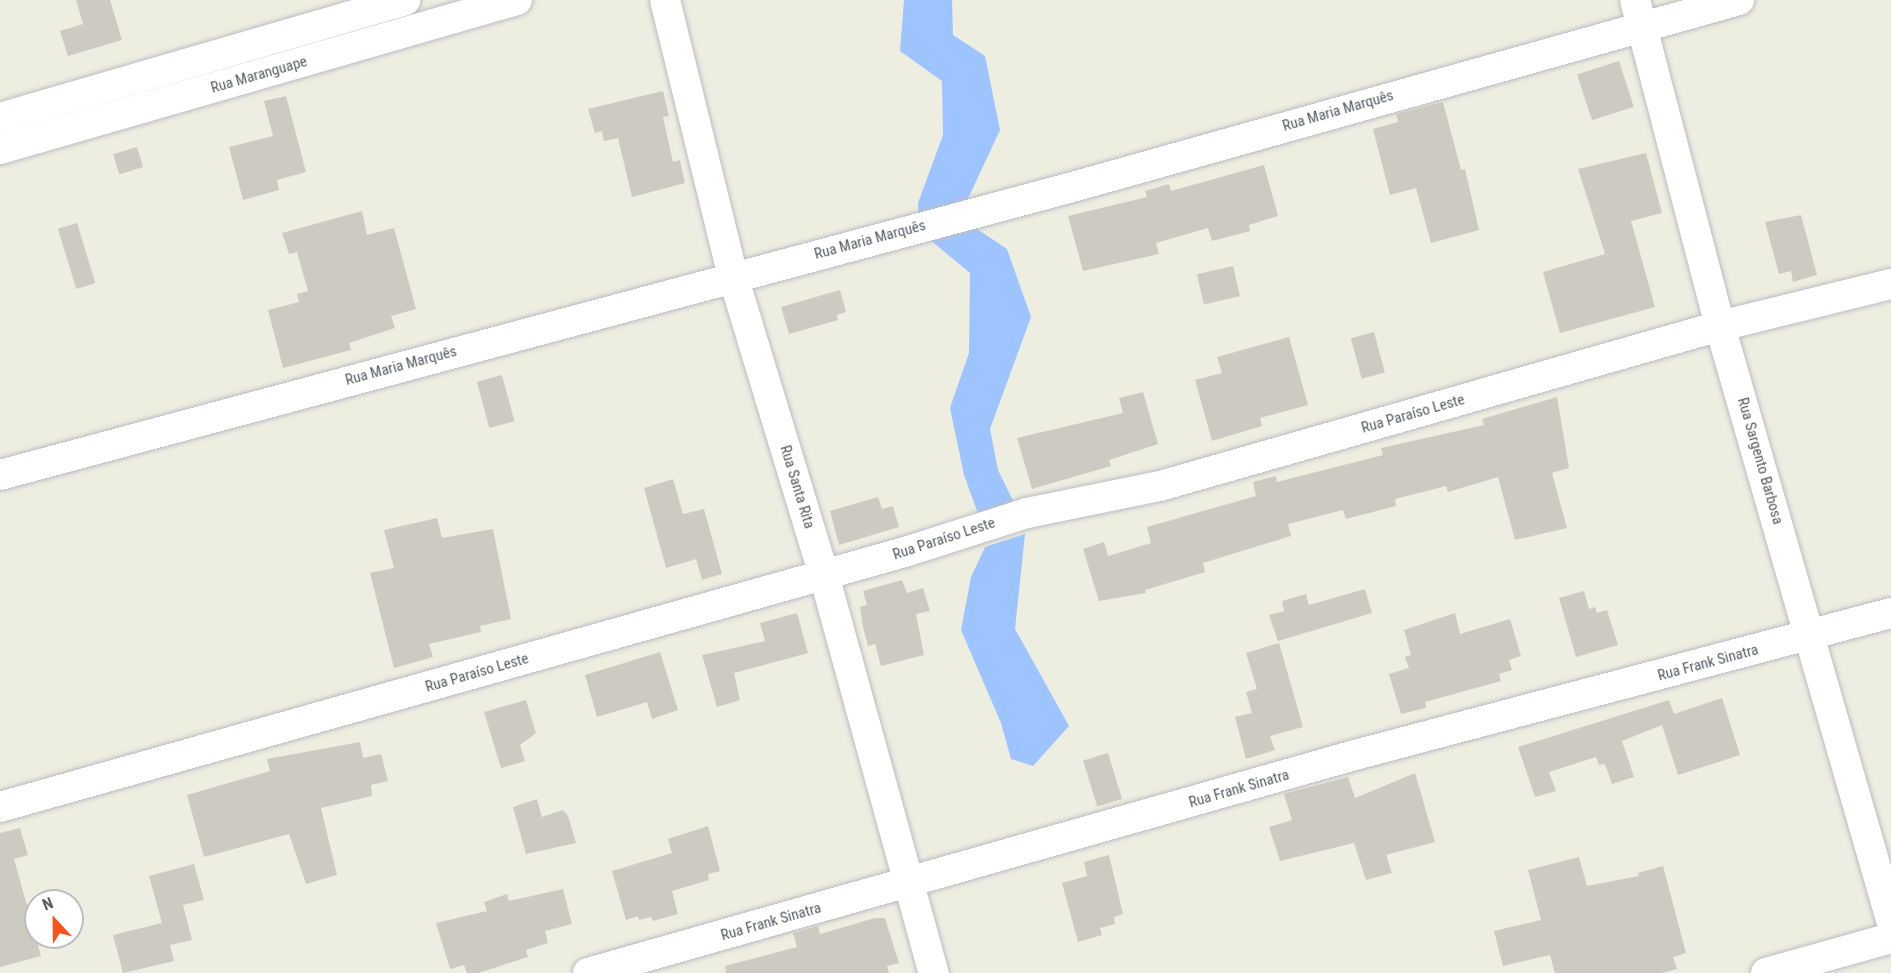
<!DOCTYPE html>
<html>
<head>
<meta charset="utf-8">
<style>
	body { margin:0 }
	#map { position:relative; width:1891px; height:973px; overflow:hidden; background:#edede0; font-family:"Roboto Condensed",sans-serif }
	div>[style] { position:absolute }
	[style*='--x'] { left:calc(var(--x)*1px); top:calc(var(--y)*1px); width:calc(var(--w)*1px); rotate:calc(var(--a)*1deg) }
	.water>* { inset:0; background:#9ec4ff }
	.building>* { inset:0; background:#cdcbc1; transform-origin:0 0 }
	.roads { filter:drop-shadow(0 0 2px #bbbcc3) drop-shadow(0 0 2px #bbbcc3) }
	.minor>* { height:30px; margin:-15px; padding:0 15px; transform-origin:15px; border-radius:15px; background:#fff }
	span { translate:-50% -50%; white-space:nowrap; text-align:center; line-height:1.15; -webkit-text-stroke:6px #fff; paint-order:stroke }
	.street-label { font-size:15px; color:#595b62 }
	.north { position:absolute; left:24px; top:889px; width:60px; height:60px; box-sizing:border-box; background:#fff; border:2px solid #bdbdc0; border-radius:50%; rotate:338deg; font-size:16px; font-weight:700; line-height:24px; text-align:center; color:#595b62 }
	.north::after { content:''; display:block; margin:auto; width:21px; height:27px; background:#f6531d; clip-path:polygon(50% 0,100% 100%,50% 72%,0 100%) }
</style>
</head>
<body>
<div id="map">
	<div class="water">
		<i style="clip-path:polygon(904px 0,952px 0,953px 35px,985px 56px,1000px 130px,965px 205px,918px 217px,918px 203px,943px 135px,942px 81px,900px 51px)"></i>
		<i style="clip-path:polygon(974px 227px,1007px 249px,1031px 317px,990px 429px,998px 470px,1018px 511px,981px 522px,964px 475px,950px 408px,969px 353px,970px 273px,929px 239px)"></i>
		<i style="clip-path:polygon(1025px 534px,1015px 629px,1069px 726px,1033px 766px,1011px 759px,1001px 723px,961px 630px,971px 577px,985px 547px)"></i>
	</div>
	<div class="building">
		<i style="clip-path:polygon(76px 0,110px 0,122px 40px,68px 56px,60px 31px,83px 24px)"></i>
		<i style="left:1619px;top:61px;width:48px;height:44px;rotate:72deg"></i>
		<i style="clip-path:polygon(663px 91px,669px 116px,663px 117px,673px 162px,680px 160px,685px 183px,632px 197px,618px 138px,604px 141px,602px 131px,595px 133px,588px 109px)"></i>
		<i style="clip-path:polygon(286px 96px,306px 172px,277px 180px,279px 190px,243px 200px,229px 147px,273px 136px,264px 101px)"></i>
		<i style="clip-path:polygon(1443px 102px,1461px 170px,1465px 169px,1479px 230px,1431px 243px,1416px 188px,1390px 195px,1373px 129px,1398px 122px,1396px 114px)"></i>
		<i style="left:137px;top:147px;width:21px;height:25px;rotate:73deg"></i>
		<i style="clip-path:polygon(1646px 153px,1662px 213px,1631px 221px,1655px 307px,1560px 333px,1543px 272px,1605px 254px,1578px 169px)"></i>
		<i style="clip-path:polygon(1264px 165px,1278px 216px,1249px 225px,1250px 231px,1212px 241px,1208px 228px,1156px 243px,1159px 254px,1083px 271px,1068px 216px,1147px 197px,1145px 191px,1169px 184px,1171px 191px)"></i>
		<i style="clip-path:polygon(362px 211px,367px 235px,394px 228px,416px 309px,391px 316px,395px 328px,349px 343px,351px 350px,283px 368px,268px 310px,299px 302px,297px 294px,308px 291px,297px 252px,289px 254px,282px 233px)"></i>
		<i style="clip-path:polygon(1801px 215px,1817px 275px,1793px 282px,1791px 271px,1779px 274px,1765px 222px)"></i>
		<i style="left:77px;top:223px;width:63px;height:20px;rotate:73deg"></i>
		<i style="left:1233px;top:266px;width:31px;height:37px;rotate:77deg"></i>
		<i style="clip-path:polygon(840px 290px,846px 312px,837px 315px,838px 320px,789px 334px,781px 307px)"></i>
		<i style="left:1374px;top:332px;width:42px;height:24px;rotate:75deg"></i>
		<i style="clip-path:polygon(1289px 337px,1308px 405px,1260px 418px,1262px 426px,1212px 441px,1195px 380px,1222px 373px,1217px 357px)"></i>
		<i style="left:502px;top:375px;width:48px;height:26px;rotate:75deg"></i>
		<i style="clip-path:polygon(1143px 392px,1158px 444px,1109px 460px,1111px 466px,1032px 489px,1017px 438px,1123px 413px,1119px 398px)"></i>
		<i style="clip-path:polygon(1557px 397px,1569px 468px,1552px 473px,1567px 528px,1515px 540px,1498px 477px,1448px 492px,1446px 486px,1395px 499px,1396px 506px,1346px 519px,1343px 510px,1288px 524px,1291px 536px,1203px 563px,1205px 572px,1145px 590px,1146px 593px,1099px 601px,1083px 549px,1104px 542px,1108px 556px,1151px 543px,1147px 527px,1256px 496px,1253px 482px,1276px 476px,1277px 482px,1383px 455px,1381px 448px,1484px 425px,1482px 419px)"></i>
		<i style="clip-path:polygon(673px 479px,683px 514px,704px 509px,722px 574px,702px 580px,696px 559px,666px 568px,644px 488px)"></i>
		<i style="clip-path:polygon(878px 497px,882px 509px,893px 506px,899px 527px,839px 545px,830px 511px)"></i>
		<i style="clip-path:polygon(437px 518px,442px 538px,493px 529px,511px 619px,480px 626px,481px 632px,429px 644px,433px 657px,394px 668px,370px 573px,394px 568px,384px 530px)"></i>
		<i style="clip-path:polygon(902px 580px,907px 593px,923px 588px,930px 611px,916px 614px,924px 655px,881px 666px,875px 644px,868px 646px,863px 627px,860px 607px,867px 605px,863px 591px)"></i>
		<i style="clip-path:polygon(1365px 589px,1372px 613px,1278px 641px,1269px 615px,1284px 611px,1282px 601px,1306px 594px,1309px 605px)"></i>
		<i style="clip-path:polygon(1584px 591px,1589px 609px,1595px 607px,1597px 613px,1607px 610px,1618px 645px,1576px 657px,1559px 598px)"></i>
		<i style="clip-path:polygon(797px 613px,808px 653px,734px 673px,740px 700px,717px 707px,702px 655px,765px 641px,760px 623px)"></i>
		<i style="clip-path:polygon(1455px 613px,1460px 634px,1510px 619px,1521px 656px,1509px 660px,1512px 670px,1499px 674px,1501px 681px,1425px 702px,1426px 708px,1401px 714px,1389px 674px,1409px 668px,1405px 657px,1411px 655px,1404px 630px)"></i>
		<i style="clip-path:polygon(1279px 643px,1303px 727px,1270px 736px,1275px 750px,1246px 759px,1235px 717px,1252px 713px,1246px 692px,1257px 689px,1246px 653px)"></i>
		<i style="clip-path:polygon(660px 652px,678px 710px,652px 719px,647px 702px,597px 717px,585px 675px)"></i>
		<i style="clip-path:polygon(1722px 698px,1740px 755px,1678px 775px,1662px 725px,1622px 741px,1634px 777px,1612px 784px,1605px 764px,1599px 765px,1596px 757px,1549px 772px,1556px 791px,1535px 797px,1518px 747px,1669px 700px,1674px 714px)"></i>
		<i style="clip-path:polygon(526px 700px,536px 733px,520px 745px,525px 761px,501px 768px,484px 712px)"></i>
		<i style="clip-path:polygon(360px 742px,363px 758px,381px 754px,388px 781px,371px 785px,372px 796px,321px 808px,337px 875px,306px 884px,289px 834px,204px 857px,187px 795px,270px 771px,267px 759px)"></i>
		<i style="left:1108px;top:753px;width:48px;height:26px;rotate:73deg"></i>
		<i style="clip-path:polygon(1415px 773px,1435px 842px,1386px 855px,1392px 873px,1366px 880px,1354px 843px,1280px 861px,1269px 827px,1292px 820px,1284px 794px,1348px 777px,1355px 798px)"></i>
		<i style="clip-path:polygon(537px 799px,542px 817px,563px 810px,568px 816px,576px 843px,526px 854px,513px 807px)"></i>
		<i style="clip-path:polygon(708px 826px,720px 871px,708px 874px,709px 880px,672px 891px,678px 914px,653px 921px,651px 917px,639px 920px,638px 916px,626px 920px,612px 871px,672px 853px,668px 839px)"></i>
		<i style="clip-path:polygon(20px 828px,28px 855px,14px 859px,41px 956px,0 967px,0 833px)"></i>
		<i style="clip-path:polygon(1109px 855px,1123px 914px,1114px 917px,1115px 924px,1100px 928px,1102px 935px,1078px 942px,1062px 883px,1087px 876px,1084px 862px)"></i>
		<i style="clip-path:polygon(1579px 857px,1587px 886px,1639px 876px,1638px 873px,1663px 866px,1686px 953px,1673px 957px,1677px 969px,1661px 973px,1555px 973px,1550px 955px,1503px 966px,1494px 931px,1541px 920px,1528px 870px)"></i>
		<i style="clip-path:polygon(194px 864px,204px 900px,183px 905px,192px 940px,170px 945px,174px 961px,123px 973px,113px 935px,162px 923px,149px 876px)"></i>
		<i style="clip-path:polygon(563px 889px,572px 924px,545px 931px,548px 943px,526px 950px,528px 957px,478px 973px,467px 973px,464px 965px,450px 969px,436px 923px,487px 911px,484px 902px,507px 894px,509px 901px)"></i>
		<i style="clip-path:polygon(875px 918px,885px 918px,899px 963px,887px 966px,889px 973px,726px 973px,725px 966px,797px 947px,793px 933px,818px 926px,820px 934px)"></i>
	</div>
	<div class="roads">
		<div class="minor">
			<i style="--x:665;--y:0;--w:284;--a:76.2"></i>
			<i style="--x:733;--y:276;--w:313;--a:73.1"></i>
			<i style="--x:824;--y:575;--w:413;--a:74.6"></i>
			<i style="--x:1635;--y:0;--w:337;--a:75.4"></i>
			<i style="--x:1720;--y:326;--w:618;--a:73.94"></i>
			<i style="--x:0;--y:118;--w:422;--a:-16.2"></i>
			<i style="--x:0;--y:149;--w:538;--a:-16.08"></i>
			<i style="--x:0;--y:475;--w:1107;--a:-15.03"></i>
			<i style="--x:1069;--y:188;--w:696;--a:-15.67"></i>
			<i style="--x:0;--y:807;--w:940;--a:-15.74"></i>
			<i style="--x:905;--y:552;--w:128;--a:-17.7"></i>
			<i style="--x:1027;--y:513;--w:136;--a:-11.5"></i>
			<i style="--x:1160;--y:486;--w:582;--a:-15.95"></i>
			<i style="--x:1720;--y:326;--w:176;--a:-13.8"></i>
			<i style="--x:588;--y:973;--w:797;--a:-15.87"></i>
			<i style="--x:1355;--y:755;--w:554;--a:-14.84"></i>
			<i style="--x:1766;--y:973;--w:130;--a:-15.6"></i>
		</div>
	</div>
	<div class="street-label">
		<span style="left:259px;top:75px;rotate:-16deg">Rua Maranguape</span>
		<span style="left:1338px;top:111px;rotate:-16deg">Rua Maria Marquês</span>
		<span style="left:870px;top:240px;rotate:-15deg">Rua Maria Marquês</span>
		<span style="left:401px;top:366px;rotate:-15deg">Rua Maria Marquês</span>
		<span style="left:1413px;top:414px;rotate:-16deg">Rua Paraíso Leste</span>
		<span style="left:1760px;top:461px;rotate:74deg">Rua Sargento Barbosa</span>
		<span style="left:797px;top:487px;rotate:73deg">Rua Santa Rita</span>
		<span style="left:944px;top:539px;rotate:-18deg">Rua Paraíso Leste</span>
		<span style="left:1708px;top:663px;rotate:-15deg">Rua Frank Sinatra</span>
		<span style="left:477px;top:673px;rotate:-16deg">Rua Paraíso Leste</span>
		<span style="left:1239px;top:789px;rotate:-16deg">Rua Frank Sinatra</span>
		<span style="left:771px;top:922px;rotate:-16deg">Rua Frank Sinatra</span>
	</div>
	<div class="north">N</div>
</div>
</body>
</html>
